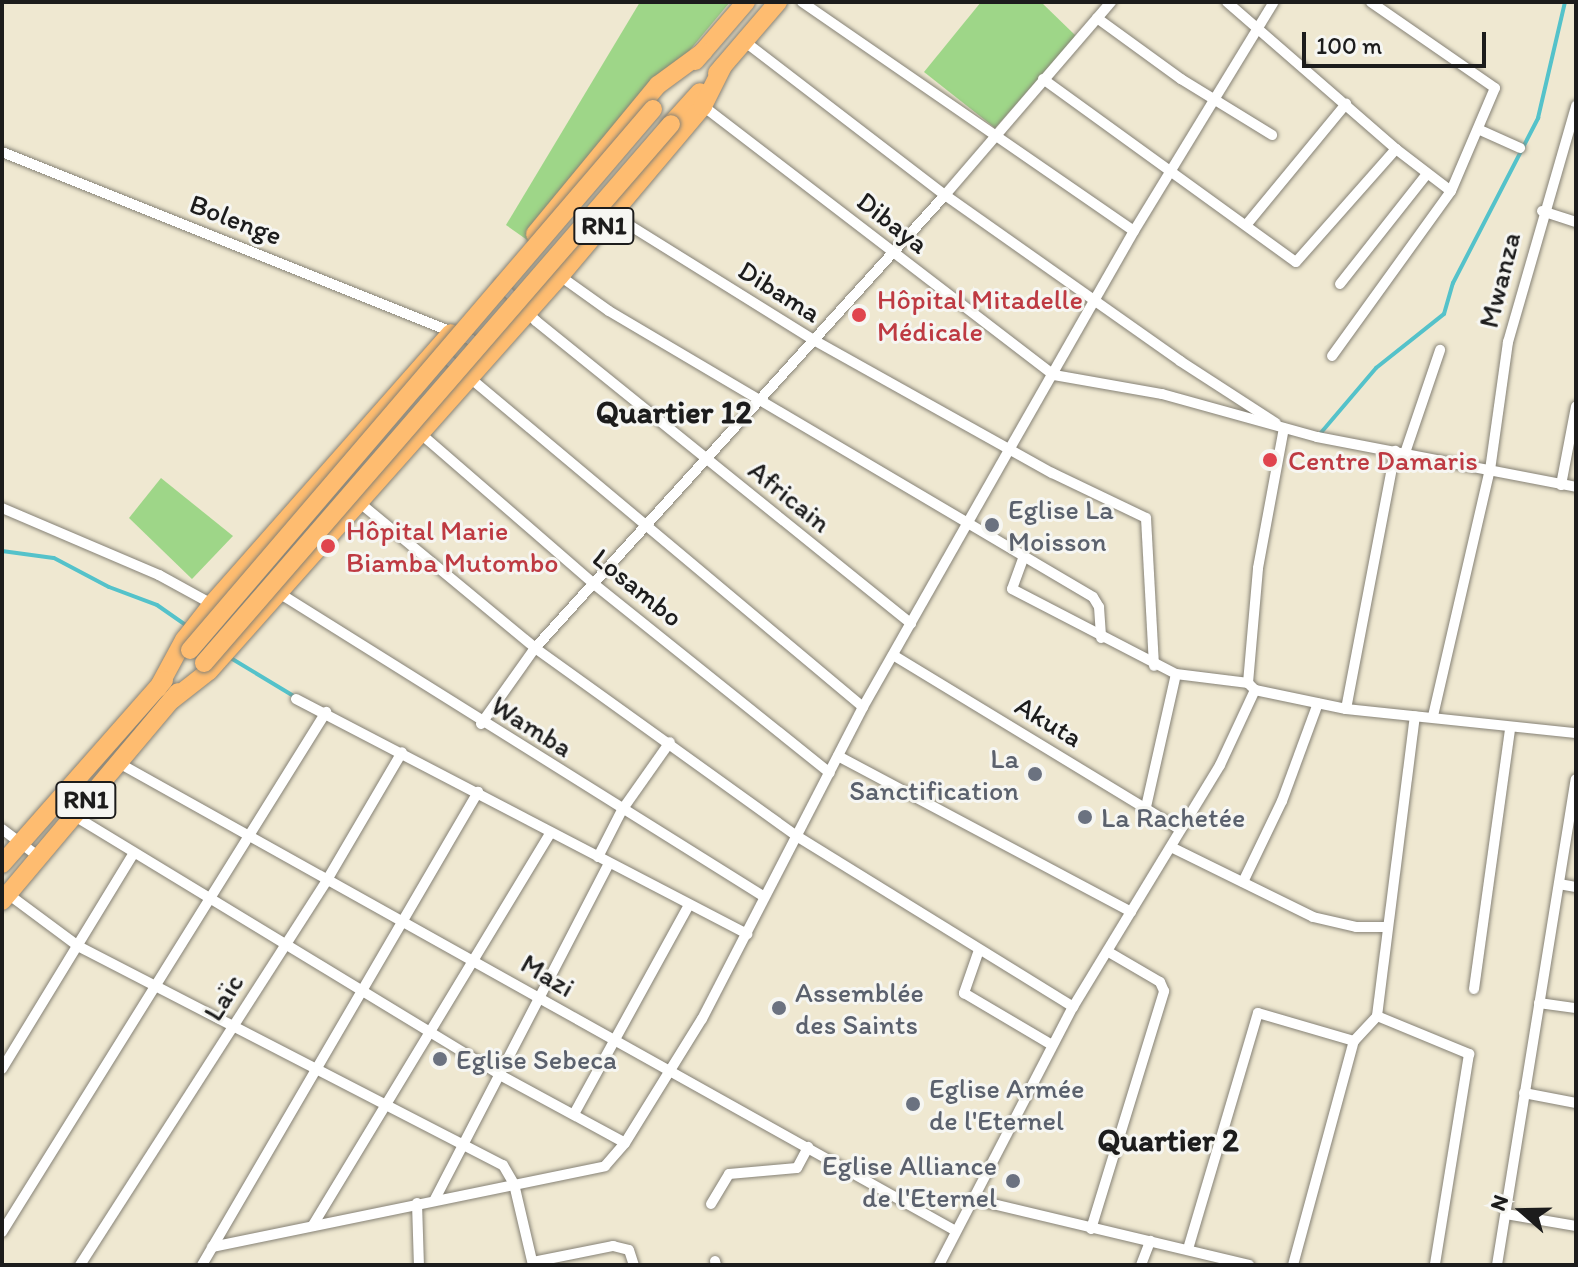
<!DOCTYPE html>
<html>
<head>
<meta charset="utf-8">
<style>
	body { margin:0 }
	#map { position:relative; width:1578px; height:1267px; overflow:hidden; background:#efe8d1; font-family:Itim,sans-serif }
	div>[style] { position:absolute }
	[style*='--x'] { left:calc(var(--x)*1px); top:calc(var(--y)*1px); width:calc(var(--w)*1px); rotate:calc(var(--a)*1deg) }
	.green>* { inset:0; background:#9ed688 }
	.stream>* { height:4px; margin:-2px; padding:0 2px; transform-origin:2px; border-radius:2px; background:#54c2ca }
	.roads { filter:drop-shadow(0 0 2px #868276) drop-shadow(0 0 2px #868276) }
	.minor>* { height:10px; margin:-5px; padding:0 5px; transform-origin:5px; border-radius:5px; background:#fff }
	.trunk>* { height:18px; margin:-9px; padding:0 9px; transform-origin:9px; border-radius:9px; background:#febc70 }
	.bridges { filter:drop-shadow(0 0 2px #868276) drop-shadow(0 0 2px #868276) }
	.trunk-bridge>* { height:18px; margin:-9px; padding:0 9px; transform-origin:9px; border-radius:9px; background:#febc70 }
	.dots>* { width:22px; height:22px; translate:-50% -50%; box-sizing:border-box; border:4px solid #f6f6f2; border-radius:50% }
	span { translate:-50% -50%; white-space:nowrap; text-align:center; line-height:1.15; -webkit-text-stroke:6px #f6f6f2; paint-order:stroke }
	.shield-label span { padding:2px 6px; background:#f6f6f2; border:2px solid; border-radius:6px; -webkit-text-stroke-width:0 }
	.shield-label { font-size:26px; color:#1c1c1c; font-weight:700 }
	.street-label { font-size:28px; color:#1c1c1c }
	.health-label { font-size:28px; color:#be3a42 }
	.left { translate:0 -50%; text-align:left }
	.worship-label { font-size:28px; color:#5b616d }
	.right { translate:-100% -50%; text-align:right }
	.quarter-label { font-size:32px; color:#1c1c1c; font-weight:700 }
	.frame { position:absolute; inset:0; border:4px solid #1c1c1c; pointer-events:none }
	.north { position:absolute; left:1482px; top:1171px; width:80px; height:80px; -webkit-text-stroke:6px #f6f6f2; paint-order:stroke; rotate:290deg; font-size:22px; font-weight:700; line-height:32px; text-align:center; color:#1c1c1c }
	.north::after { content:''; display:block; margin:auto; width:28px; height:36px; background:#1c1c1c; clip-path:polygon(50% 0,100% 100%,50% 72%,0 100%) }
	.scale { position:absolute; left:1302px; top:32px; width:184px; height:36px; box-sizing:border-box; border:4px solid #1c1c1c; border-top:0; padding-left:10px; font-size:24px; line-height:28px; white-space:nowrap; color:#1c1c1c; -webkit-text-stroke:6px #f6f6f2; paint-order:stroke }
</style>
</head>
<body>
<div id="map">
	<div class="green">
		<i style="clip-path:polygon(640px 2px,730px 2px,530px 242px,506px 225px)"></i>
		<i style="clip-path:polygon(981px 2px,1041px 2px,1076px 36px,995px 128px,924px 72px)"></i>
		<i style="clip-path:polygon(161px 478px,233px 536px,192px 579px,129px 518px)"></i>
	</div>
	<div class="stream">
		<i style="--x:1319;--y:435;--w:88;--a:-49.6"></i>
		<i style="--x:1376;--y:368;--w:87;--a:-38.5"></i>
		<i style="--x:1444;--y:314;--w:32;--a:-74"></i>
		<i style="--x:1453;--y:283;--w:186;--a:-62.7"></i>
		<i style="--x:1538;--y:118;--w:119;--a:-76.9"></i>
		<i style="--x:2;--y:551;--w:52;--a:7.7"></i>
		<i style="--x:54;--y:558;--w:62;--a:27.8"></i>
		<i style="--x:109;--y:587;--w:51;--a:20.6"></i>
		<i style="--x:157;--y:605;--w:37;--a:35"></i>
		<i style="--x:229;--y:657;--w:74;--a:31.1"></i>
	</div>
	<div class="roads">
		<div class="minor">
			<i style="--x:802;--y:2;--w:403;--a:34.6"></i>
			<i style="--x:1227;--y:2;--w:224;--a:41"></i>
			<i style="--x:1396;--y:149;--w:69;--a:37.4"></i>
			<i style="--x:1097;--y:18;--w:104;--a:36"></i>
			<i style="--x:1181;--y:79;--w:107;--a:31.6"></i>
			<i style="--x:744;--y:41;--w:253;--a:37.5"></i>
			<i style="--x:945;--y:195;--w:288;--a:35.2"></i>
			<i style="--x:1180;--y:361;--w:114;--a:32.9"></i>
			<i style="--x:1043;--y:79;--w:312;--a:35.9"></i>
			<i style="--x:1296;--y:262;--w:151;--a:-48.5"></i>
			<i style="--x:703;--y:106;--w:442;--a:37.5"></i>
			<i style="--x:1054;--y:375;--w:110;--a:10"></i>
			<i style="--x:1162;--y:394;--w:161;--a:15.5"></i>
			<i style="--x:1317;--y:437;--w:264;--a:10.9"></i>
			<i style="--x:1480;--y:130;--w:44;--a:24.2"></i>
			<i style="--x:2;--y:152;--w:517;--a:21.8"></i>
			<i style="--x:1542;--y:211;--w:36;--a:18"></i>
			<i style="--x:613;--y:215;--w:234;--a:31.9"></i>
			<i style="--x:812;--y:339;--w:275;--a:29.2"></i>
			<i style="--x:1052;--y:473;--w:104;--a:25.6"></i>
			<i style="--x:1146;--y:518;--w:148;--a:86.9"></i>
			<i style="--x:1247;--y:224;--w:156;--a:-50.5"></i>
			<i style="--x:560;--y:276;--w:60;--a:35.5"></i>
			<i style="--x:609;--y:311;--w:562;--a:30.58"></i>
			<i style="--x:1093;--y:597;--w:12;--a:59"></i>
			<i style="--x:1099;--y:607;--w:31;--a:86"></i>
			<i style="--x:500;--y:284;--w:52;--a:45.8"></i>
			<i style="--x:536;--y:321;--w:482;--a:38.9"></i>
			<i style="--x:1340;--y:284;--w:140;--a:-51.7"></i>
			<i style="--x:439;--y:352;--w:553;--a:39.94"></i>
			<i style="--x:1332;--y:356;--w:203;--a:-54.2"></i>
			<i style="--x:1451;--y:191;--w:112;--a:-66.9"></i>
			<i style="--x:1495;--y:88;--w:151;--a:-145.3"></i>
			<i style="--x:421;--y:434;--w:229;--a:40.9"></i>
			<i style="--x:594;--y:584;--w:302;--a:38.7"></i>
			<i style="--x:1405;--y:453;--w:109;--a:-71.2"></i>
			<i style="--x:1561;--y:485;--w:80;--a:-79.2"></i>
			<i style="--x:360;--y:503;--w:227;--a:39.6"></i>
			<i style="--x:535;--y:648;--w:320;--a:35.7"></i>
			<i style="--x:795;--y:835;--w:327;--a:31.7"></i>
			<i style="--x:2;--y:508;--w:171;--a:23.1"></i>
			<i style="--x:159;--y:575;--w:60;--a:28.7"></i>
			<i style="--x:1024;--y:556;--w:35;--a:110"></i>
			<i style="--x:1012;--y:589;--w:185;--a:27.4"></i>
			<i style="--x:1176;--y:674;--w:73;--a:7.1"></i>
			<i style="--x:1248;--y:683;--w:10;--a:45"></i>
			<i style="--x:1255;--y:690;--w:93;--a:11.8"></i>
			<i style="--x:1346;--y:709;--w:231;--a:6"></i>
			<i style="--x:279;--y:593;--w:571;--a:32.05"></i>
			<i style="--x:893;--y:655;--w:335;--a:31.3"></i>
			<i style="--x:1248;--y:683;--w:115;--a:-85"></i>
			<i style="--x:1258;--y:568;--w:142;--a:-79.5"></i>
			<i style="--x:296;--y:699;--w:509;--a:27.52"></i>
			<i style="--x:1346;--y:709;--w:263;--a:-79.2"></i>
			<i style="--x:1433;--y:716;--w:253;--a:-77"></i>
			<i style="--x:1490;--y:470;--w:129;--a:-82"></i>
			<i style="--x:1508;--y:342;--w:246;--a:-73.9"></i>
			<i style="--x:481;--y:724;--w:93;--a:-54.6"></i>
			<i style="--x:535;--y:648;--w:611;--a:-47.85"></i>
			<i style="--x:945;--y:195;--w:255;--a:-49.3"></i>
			<i style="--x:838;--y:756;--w:332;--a:28"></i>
			<i style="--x:117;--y:762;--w:959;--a:29.21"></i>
			<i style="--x:1146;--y:807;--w:136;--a:-77.3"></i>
			<i style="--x:73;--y:815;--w:500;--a:31.3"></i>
			<i style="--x:500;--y:1075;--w:142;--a:28.5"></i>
			<i style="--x:2;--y:829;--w:46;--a:37.1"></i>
			<i style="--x:1171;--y:847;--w:158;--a:26.2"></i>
			<i style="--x:1313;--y:917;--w:44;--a:13.1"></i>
			<i style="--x:1356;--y:927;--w:29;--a:0"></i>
			<i style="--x:598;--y:857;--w:53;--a:-62.9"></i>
			<i style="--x:622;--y:810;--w:83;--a:-54.8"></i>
			<i style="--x:1243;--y:882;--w:90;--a:-64.3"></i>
			<i style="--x:1282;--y:801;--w:104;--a:-69.8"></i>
			<i style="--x:1559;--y:884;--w:17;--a:10"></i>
			<i style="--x:8;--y:894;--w:87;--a:36.6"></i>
			<i style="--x:78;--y:946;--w:478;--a:27.3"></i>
			<i style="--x:503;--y:1165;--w:22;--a:60"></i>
			<i style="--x:514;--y:1184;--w:83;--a:76.8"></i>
			<i style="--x:979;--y:950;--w:46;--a:109.2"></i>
			<i style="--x:964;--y:993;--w:102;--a:30.6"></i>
			<i style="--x:1474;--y:989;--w:263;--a:-82.1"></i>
			<i style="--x:1539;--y:1003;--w:37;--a:8"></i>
			<i style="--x:1377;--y:1016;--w:302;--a:-82.8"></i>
			<i style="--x:2;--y:1069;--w:252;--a:-58.6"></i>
			<i style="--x:1524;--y:1093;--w:53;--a:10.9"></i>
			<i style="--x:574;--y:1114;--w:239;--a:-61.2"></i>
			<i style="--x:435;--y:1199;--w:378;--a:-62.6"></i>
			<i style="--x:972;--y:1199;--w:285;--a:13.4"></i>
			<i style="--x:417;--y:1203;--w:62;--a:88.2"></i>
			<i style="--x:711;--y:1204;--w:35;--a:-59"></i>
			<i style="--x:729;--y:1174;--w:68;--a:-5"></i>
			<i style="--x:797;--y:1168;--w:24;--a:-62"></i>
			<i style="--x:1506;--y:1214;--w:71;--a:9.7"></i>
			<i style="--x:313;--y:1225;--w:459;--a:-58.8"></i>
			<i style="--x:1091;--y:1229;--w:249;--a:-72.9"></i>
			<i style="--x:1164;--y:991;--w:10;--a:-114"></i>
			<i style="--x:1160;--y:982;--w:61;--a:-149.7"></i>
			<i style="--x:2;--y:1232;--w:613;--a:-58.07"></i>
			<i style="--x:212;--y:1247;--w:401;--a:-11.6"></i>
			<i style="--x:605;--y:1166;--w:30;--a:-49"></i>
			<i style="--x:625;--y:1143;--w:146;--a:-58.2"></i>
			<i style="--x:702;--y:1019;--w:351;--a:-62.7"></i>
			<i style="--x:863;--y:707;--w:296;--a:-60.4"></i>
			<i style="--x:1009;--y:450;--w:252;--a:-60.3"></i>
			<i style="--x:1134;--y:231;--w:268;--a:-58.6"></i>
			<i style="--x:1188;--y:1249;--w:246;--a:-73.5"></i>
			<i style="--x:1258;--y:1013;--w:100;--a:16.3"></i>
			<i style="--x:1354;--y:1041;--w:34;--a:-47"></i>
			<i style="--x:1377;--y:1016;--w:100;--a:22.4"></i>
			<i style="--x:1469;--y:1054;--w:214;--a:99.2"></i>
			<i style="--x:715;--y:1261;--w:4;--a:76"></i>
			<i style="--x:533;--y:1262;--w:82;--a:-11.3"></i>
			<i style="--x:613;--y:1246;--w:16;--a:14"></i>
			<i style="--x:629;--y:1250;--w:16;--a:72"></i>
			<i style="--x:80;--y:1265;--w:457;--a:-57.3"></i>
			<i style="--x:327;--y:880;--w:148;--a:-59.6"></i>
			<i style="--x:202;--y:1265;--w:548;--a:-59.74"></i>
			<i style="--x:939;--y:1265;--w:291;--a:-62.6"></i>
			<i style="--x:1073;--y:1007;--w:283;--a:-58.7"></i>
			<i style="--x:1220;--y:765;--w:83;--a:-65"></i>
			<i style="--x:1141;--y:1265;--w:26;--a:-69"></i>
			<i style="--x:1293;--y:1265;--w:232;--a:-74.8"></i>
			<i style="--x:1497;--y:1265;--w:492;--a:-80.8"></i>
		</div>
		<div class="trunk">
			<i style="--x:695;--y:61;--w:78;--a:-49.2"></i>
			<i style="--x:717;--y:73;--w:94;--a:-49.3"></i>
			<i style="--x:671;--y:124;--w:43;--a:-47.8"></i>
			<i style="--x:535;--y:234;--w:193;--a:-50.5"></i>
			<i style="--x:658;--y:85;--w:56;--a:-36.3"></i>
			<i style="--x:158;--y:688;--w:55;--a:-61.6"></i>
			<i style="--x:184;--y:640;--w:46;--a:-52.1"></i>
			<i style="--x:212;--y:604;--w:361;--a:-48.6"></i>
			<i style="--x:172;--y:700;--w:47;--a:-38.1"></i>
			<i style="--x:209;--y:671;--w:528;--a:-48.38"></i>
			<i style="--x:560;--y:276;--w:222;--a:-49.9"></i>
			<i style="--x:703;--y:106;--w:45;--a:-63.4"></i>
			<i style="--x:2;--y:864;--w:245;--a:-48.6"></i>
			<i style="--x:2;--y:901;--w:273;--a:-49.9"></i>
		</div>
	</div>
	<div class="bridges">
		<div class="trunk-bridge">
			<i style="--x:190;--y:650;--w:712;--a:-49.44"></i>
			<i style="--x:204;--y:663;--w:713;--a:-49.09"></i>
		</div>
	</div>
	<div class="dots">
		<i style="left:859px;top:315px;background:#e0444e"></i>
		<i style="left:1270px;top:460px;background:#e0444e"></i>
		<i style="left:992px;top:525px;background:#6b7280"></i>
		<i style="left:328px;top:546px;background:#e0444e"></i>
		<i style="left:1035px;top:774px;background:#6b7280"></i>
		<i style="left:1085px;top:817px;background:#6b7280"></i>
		<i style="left:779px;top:1008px;background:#6b7280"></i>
		<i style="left:440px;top:1059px;background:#6b7280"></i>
		<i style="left:913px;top:1104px;background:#6b7280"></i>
		<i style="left:1013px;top:1181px;background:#6b7280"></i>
	</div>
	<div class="shield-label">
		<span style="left:604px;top:226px">RN1</span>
		<span style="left:86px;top:800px">RN1</span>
	</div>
	<div class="street-label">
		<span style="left:236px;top:219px;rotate:21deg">Bolenge</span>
		<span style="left:893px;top:222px;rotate:38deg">Dibaya</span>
		<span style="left:1499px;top:280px;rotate:-76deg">Mwanza</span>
		<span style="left:780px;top:291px;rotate:32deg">Dibama</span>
		<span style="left:790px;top:496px;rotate:39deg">Africain</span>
		<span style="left:638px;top:587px;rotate:39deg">Losambo</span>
		<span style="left:1049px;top:721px;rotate:31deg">Akuta</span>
		<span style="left:532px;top:726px;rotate:32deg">Wamba</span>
		<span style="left:548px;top:975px;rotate:31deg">Mazi</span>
		<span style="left:223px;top:997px;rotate:-58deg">Laïc</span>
	</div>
	<div class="health-label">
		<span class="left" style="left:877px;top:315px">Hôpital Mitadelle<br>Médicale</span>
		<span class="left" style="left:1288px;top:460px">Centre Damaris</span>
		<span class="left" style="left:346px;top:546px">Hôpital Marie<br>Biamba Mutombo</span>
	</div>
	<div class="worship-label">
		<span class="left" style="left:1008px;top:525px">Eglise La<br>Moisson</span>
		<span class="right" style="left:1019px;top:774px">La<br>Sanctification</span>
		<span class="left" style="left:1101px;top:817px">La Rachetée</span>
		<span class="left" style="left:795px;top:1008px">Assemblée<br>des Saints</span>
		<span class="left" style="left:456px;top:1059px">Eglise Sebeca</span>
		<span class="left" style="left:929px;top:1104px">Eglise Armée<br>de l'Eternel</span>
		<span class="right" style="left:997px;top:1181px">Eglise Alliance<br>de l'Eternel</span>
	</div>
	<div class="quarter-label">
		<span style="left:674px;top:412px">Quartier 12</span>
		<span style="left:1168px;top:1140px">Quartier 2</span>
	</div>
	<div class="frame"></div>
	<div class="north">N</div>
	<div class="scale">100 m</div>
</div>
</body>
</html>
